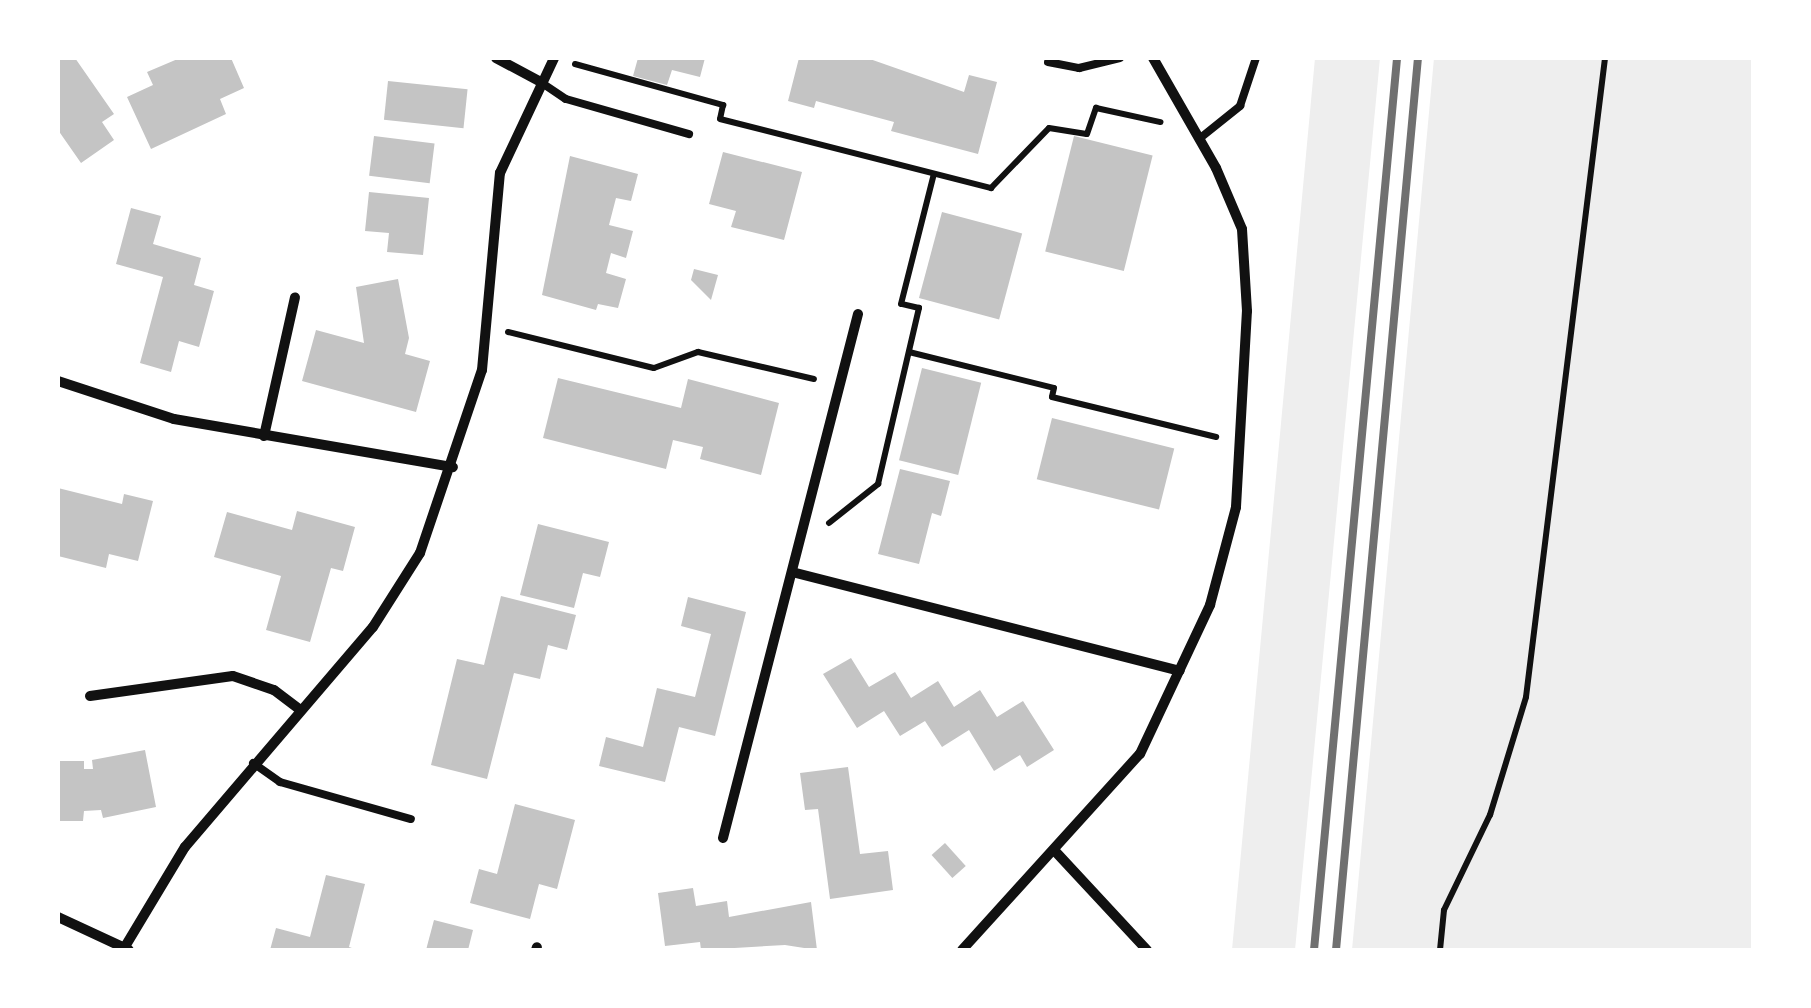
<!DOCTYPE html>
<html>
<head>
<meta charset="utf-8">
<style>
	body { margin:0 }
	#map { position:relative; width:1811px; height:1008px; overflow:hidden; background:#fff; font-family:"Titillium Web",sans-serif }
	div>[style] { position:absolute }
	[style*='--x'] { left:calc(var(--x)*1px); top:calc(var(--y)*1px); width:calc(var(--w)*1px); rotate:calc(var(--a)*1deg) }
	.green>* { inset:0; background:#eee }
	.building>* { inset:0; background:#c4c4c4; transform-origin:0 0 }
	.path>* { height:6px; margin:-3px; padding:0 3px; transform-origin:3px; border-radius:3px; background:#111 }
	.service>* { height:8px; margin:-4px; padding:0 4px; transform-origin:4px; border-radius:4px; background:#111 }
	.minor>* { height:10px; margin:-5px; padding:0 5px; transform-origin:5px; border-radius:5px; background:#111 }
	.rail>* { height:8px; margin:-4px; padding:0 4px; transform-origin:4px; border-radius:4px; background:#707070 }
	span { translate:-50% -50%; white-space:nowrap; text-align:center; line-height:1.15; -webkit-text-stroke:8px #fff; paint-order:stroke }
	.frame { position:absolute; inset:0; border:60px solid #fff; pointer-events:none }
</style>
</head>
<body>
<div id="map">
	<div class="green">
		<i style="clip-path:polygon(1315px 58px,1380px 58px,1367px 195px,1295px 950px,1232px 950px)"></i>
		<i style="clip-path:polygon(1434px 58px,1753px 58px,1753px 950px,1352px 950px)"></i>
	</div>
	<div class="building">
		<i style="clip-path:polygon(58px 58px,75px 58px,114px 114px,102px 122px,114px 140px,81px 163px,58px 130px)"></i>
		<i style="clip-path:polygon(180px 58px,231px 58px,244px 88px,220px 99px,226px 114px,151px 149px,127px 97px,153px 85px,147px 72px)"></i>
		<i style="clip-path:polygon(638px 58px,705px 58px,700px 77px,672px 70px,667px 85px,633px 76px)"></i>
		<i style="clip-path:polygon(799px 58px,867px 58px,964px 92px,969px 75px,997px 82px,978px 154px,891px 131px,894px 122px,816px 101px,814px 108px,788px 101px)"></i>
		<i style="left:388px;top:81px;width:80px;height:39px;rotate:6deg"></i>
		<i style="left:374px;top:136px;width:61px;height:40px;rotate:7deg"></i>
		<i style="left:1074px;top:136px;width:81px;height:119px;rotate:14deg"></i>
		<i style="clip-path:polygon(723px 152px,802px 172px,784px 240px,731px 227px,736px 211px,709px 204px)"></i>
		<i style="clip-path:polygon(570px 156px,638px 174px,631px 201px,616px 198px,609px 225px,633px 231px,626px 258px,611px 253px,606px 273px,626px 279px,618px 308px,598px 304px,596px 310px,542px 295px)"></i>
		<i style="clip-path:polygon(369px 192px,429px 198px,423px 255px,387px 252px,389px 233px,365px 231px)"></i>
		<i style="clip-path:polygon(131px 208px,161px 216px,153px 244px,201px 258px,194px 285px,214px 291px,199px 347px,179px 341px,171px 372px,140px 363px,163px 277px,116px 264px)"></i>
		<i style="left:942px;top:212px;width:83px;height:89px;rotate:15deg"></i>
		<i style="clip-path:polygon(694px 269px,718px 275px,711px 300px,691px 280px)"></i>
		<i style="clip-path:polygon(398px 279px,409px 338px,405px 354px,430px 361px,416px 412px,302px 381px,316px 330px,364px 343px,356px 287px)"></i>
		<i style="left:922px;top:368px;width:61px;height:95px;rotate:14deg"></i>
		<i style="clip-path:polygon(558px 378px,681px 408px,688px 379px,779px 403px,761px 475px,700px 459px,703px 447px,673px 440px,666px 469px,543px 438px)"></i>
		<i style="left:1052px;top:418px;width:126px;height:63px;rotate:14deg"></i>
		<i style="clip-path:polygon(900px 469px,950px 481px,941px 516px,932px 513px,919px 564px,878px 554px)"></i>
		<i style="clip-path:polygon(58px 488px,122px 504px,124px 494px,153px 501px,138px 561px,109px 554px,106px 568px,58px 556px)"></i>
		<i style="clip-path:polygon(297px 511px,355px 527px,343px 571px,331px 568px,310px 642px,266px 630px,281px 576px,214px 557px,227px 512px,292px 530px)"></i>
		<i style="clip-path:polygon(538px 524px,609px 542px,600px 577px,583px 573px,574px 608px,520px 595px)"></i>
		<i style="clip-path:polygon(501px 596px,576px 615px,567px 650px,548px 645px,540px 679px,514px 673px,487px 779px,431px 765px,457px 659px,484px 665px)"></i>
		<i style="clip-path:polygon(688px 597px,746px 612px,715px 736px,679px 727px,665px 782px,599px 766px,606px 737px,643px 747px,657px 688px,695px 697px,711px 634px,681px 626px)"></i>
		<i style="clip-path:polygon(851px 658px,869px 687px,895px 672px,911px 698px,938px 681px,954px 707px,980px 690px,997px 717px,1023px 701px,1054px 750px,1027px 767px,1020px 755px,994px 771px,969px 730px,942px 747px,925px 721px,900px 736px,884px 711px,857px 728px,823px 674px)"></i>
		<i style="clip-path:polygon(145px 750px,156px 807px,103px 818px,101px 810px,84px 811px,83px 821px,58px 821px,58px 761px,84px 761px,84px 769px,93px 769px,92px 760px)"></i>
		<i style="clip-path:polygon(848px 767px,860px 854px,888px 851px,893px 890px,830px 899px,818px 809px,805px 810px,800px 773px)"></i>
		<i style="clip-path:polygon(515px 804px,575px 820px,557px 889px,539px 884px,530px 919px,470px 903px,479px 869px,497px 874px)"></i>
		<i style="left:945px;top:843px;width:31px;height:18px;rotate:48deg"></i>
		<i style="clip-path:polygon(326px 875px,365px 884px,349px 947px,358px 950px,270px 950px,276px 928px,310px 937px)"></i>
		<i style="clip-path:polygon(693px 888px,696px 906px,727px 901px,729px 917px,811px 902px,817px 950px,785px 945px,701px 950px,700px 942px,665px 946px,658px 893px)"></i>
		<i style="clip-path:polygon(434px 920px,473px 930px,468px 950px,426px 950px)"></i>
	</div>
	<div class="path">
		<i style="--x:575;--y:64;--w:154;--a:15.5"></i>
		<i style="--x:723;--y:105;--w:14;--a:102"></i>
		<i style="--x:720;--y:119;--w:280;--a:14.3"></i>
		<i style="--x:991;--y:188;--w:83;--a:-46"></i>
		<i style="--x:1049;--y:128;--w:38;--a:9"></i>
		<i style="--x:1087;--y:134;--w:28;--a:-71"></i>
		<i style="--x:1096;--y:108;--w:66;--a:12.3"></i>
		<i style="--x:508;--y:332;--w:150;--a:13.9"></i>
		<i style="--x:654;--y:368;--w:47;--a:-20"></i>
		<i style="--x:698;--y:352;--w:119;--a:13.1"></i>
		<i style="--x:909;--y:352;--w:149;--a:13.9"></i>
		<i style="--x:1054;--y:388;--w:9;--a:103"></i>
		<i style="--x:1052;--y:397;--w:169;--a:13.7"></i>
		<i style="--x:829;--y:523;--w:63;--a:-38.5"></i>
		<i style="--x:878;--y:484;--w:181;--a:-76.9"></i>
		<i style="--x:919;--y:308;--w:18;--a:-167"></i>
		<i style="--x:901;--y:304;--w:134;--a:-75.8"></i>
		<i style="--x:1440;--y:950;--w:40;--a:-84.3"></i>
		<i style="--x:1444;--y:910;--w:106;--a:-64.2"></i>
		<i style="--x:1490;--y:815;--w:123;--a:-73"></i>
		<i style="--x:1526;--y:697;--w:644;--a:-82.95"></i>
	</div>
	<div class="service">
		<i style="--x:1048;--y:62;--w:32;--a:11"></i>
		<i style="--x:1079;--y:68;--w:42;--a:-13.7"></i>
		<i style="--x:539;--y:81;--w:32;--a:34"></i>
		<i style="--x:566;--y:99;--w:128;--a:15.9"></i>
		<i style="--x:1199;--y:139;--w:53;--a:-38.8"></i>
		<i style="--x:1240;--y:106;--w:51;--a:-71.6"></i>
		<i style="--x:253;--y:763;--w:33;--a:35"></i>
		<i style="--x:280;--y:782;--w:136;--a:15.8"></i>
	</div>
	<div class="minor">
		<i style="--x:496;--y:58;--w:49;--a:28.1"></i>
		<i style="--x:58;--y:381;--w:122;--a:18.1"></i>
		<i style="--x:174;--y:419;--w:283;--a:9.8"></i>
		<i style="--x:264;--y:436;--w:142;--a:-77.4"></i>
		<i style="--x:792;--y:572;--w:400;--a:14.3"></i>
		<i style="--x:90;--y:696;--w:144;--a:-8"></i>
		<i style="--x:233;--y:676;--w:43;--a:18.9"></i>
		<i style="--x:274;--y:690;--w:31;--a:37"></i>
		<i style="--x:723;--y:838;--w:541;--a:-75.55"></i>
		<i style="--x:1054;--y:850;--w:137;--a:47.1"></i>
		<i style="--x:58;--y:917;--w:78;--a:24.9"></i>
		<i style="--x:123;--y:950;--w:120;--a:-59"></i>
		<i style="--x:185;--y:847;--w:289;--a:-49.5"></i>
		<i style="--x:373;--y:627;--w:88;--a:-57.6"></i>
		<i style="--x:420;--y:553;--w:193;--a:-71.3"></i>
		<i style="--x:482;--y:370;--w:198;--a:-84.8"></i>
		<i style="--x:500;--y:173;--w:127;--a:-64.8"></i>
		<i style="--x:536;--y:950;--w:3;--a:-72"></i>
		<i style="--x:962;--y:950;--w:265;--a:-47.8"></i>
		<i style="--x:1140;--y:754;--w:165;--a:-64.8"></i>
		<i style="--x:1210;--y:605;--w:101;--a:-75.1"></i>
		<i style="--x:1236;--y:507;--w:196;--a:-86.8"></i>
		<i style="--x:1247;--y:311;--w:82;--a:-93.5"></i>
		<i style="--x:1242;--y:229;--w:66;--a:-113.1"></i>
		<i style="--x:1216;--y:168;--w:127;--a:-119.8"></i>
	</div>
	<div class="rail">
		<i style="--x:1314;--y:950;--w:896;--a:-84.68"></i>
		<i style="--x:1336;--y:950;--w:896;--a:-84.75"></i>
	</div>
	<div class="frame"></div>
</div>
</body>
</html>
